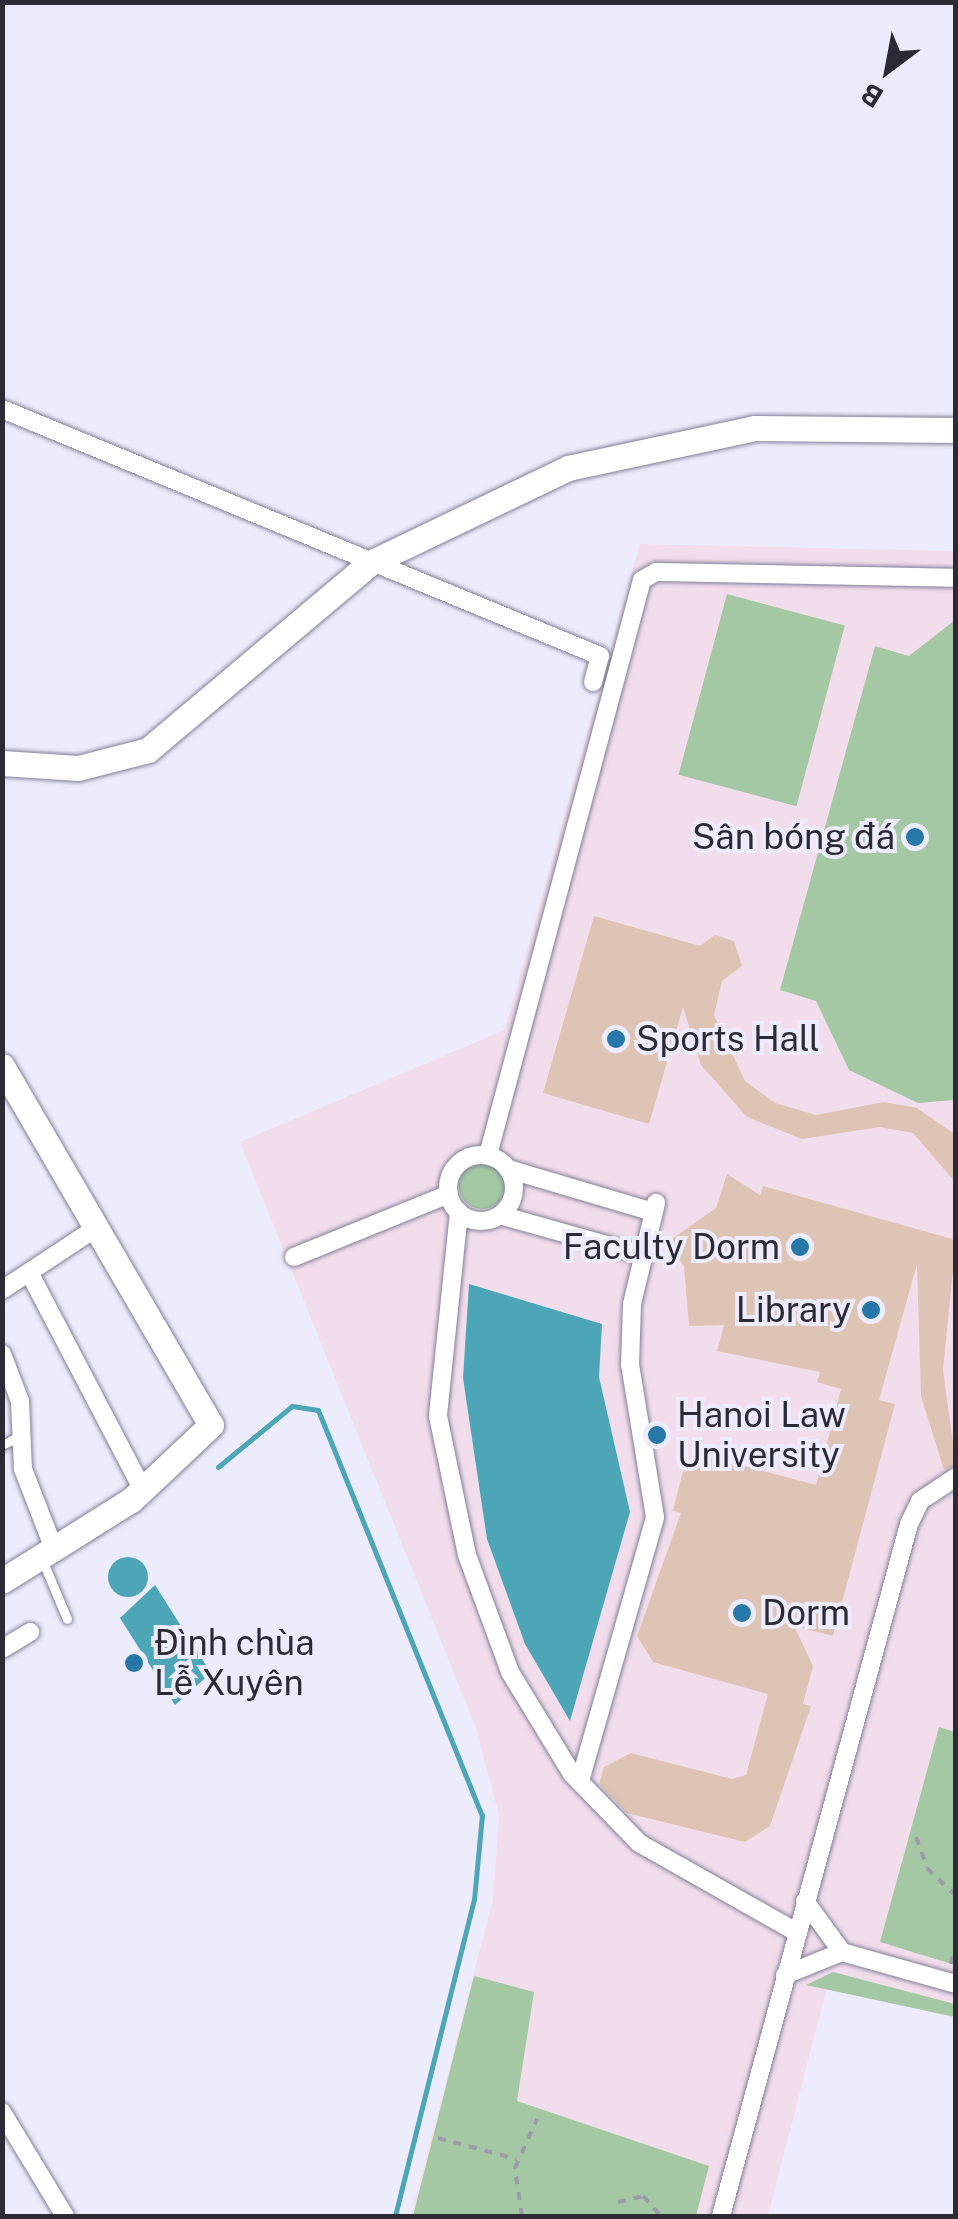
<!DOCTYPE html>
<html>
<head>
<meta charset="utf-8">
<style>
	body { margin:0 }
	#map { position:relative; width:958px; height:2219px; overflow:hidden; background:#edecfc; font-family:"Public Sans",sans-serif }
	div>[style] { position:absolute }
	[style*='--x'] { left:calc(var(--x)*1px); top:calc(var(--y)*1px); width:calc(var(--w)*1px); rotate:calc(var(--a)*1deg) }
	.education>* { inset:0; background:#f2ddec }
	.green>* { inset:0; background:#a4c8a4; transform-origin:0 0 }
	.round { border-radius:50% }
	.water>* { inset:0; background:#4da6b7 }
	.stream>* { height:5px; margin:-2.5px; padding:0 2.5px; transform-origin:2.5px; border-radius:2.5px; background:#4da6b7 }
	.building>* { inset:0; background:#dec4b5 }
	.path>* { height:4px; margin-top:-2px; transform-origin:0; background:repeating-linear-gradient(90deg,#9c9ba8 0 8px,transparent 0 16px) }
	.roads { filter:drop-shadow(0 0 2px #828098) drop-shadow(0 0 2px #828098) }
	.lane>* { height:9px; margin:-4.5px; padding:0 4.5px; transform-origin:4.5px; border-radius:4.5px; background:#fff }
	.street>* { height:18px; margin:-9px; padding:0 9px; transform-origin:9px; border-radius:9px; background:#fff }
	.street>.ring { margin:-9px; padding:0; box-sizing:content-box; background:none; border:18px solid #fff; border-radius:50% }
	.secondary>* { height:25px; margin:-12.5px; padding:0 12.5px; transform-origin:12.5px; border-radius:12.5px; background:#fff }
	.dots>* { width:28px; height:28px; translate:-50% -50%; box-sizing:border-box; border:5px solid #edecfc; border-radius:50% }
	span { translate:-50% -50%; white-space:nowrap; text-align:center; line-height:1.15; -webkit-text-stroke:8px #edecfc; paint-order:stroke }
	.poi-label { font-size:35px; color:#2c2b35 }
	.right { translate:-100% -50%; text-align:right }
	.left { translate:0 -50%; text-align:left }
	.frame { position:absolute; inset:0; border:5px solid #2c2b35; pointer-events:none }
	.north { position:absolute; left:838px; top:20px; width:100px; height:100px; -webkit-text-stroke:8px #edecfc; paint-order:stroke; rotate:212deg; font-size:28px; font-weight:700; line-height:40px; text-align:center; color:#2c2b35 }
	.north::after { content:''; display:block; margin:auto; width:35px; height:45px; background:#2c2b35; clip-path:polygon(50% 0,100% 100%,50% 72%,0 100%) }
</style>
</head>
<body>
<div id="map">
	<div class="education">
		<i style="clip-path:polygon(640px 544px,955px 551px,955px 2018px,827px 1987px,768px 2216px,411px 2216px,493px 1899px,499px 1815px,476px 1728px,240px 1142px,505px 1030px)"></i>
	</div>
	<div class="green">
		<i style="left:727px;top:594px;width:122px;height:187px;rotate:15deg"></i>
		<i style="clip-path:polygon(955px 620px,955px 1100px,918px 1103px,849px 1070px,816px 1001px,780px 990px,875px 646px,909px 656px)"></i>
		<i class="round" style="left:459px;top:1163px;width:46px;height:46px"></i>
		<i style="clip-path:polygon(939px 1727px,955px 1732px,955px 1965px,880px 1942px)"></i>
		<i style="clip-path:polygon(833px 1972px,955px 2004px,955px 2017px,806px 1985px)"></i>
		<i style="clip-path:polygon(474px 1976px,534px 1992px,517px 2101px,709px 2166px,696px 2216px,413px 2216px)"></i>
	</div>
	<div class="water">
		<i style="clip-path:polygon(469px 1284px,602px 1324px,599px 1377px,630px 1512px,570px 1721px,525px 1644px,487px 1539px,463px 1378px)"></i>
		<i class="round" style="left:108px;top:1557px;width:40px;height:40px"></i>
		<i style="clip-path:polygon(155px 1585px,211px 1673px,175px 1705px,120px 1618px)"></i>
	</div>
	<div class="stream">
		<i style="--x:218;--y:1467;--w:96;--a:-39.5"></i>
		<i style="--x:292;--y:1406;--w:26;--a:9"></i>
		<i style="--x:318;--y:1410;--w:437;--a:68"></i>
		<i style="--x:482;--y:1815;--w:84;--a:95.4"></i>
		<i style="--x:474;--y:1899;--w:327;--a:104"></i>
	</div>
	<div class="building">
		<i style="clip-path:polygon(594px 916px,700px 946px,715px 935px,734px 941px,742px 966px,722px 981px,714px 1015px,745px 1081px,775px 1103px,816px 1115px,884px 1102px,917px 1108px,956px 1135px,956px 1183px,913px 1133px,880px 1127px,802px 1139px,747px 1117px,701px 1065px,683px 1007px,649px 1124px,543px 1093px)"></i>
		<i style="clip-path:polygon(727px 1174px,760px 1195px,763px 1186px,956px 1240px,943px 1370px,956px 1465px,944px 1470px,921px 1396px,917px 1264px,879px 1400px,895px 1404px,833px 1636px,794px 1626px,813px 1666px,803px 1704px,811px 1706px,770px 1826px,745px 1842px,627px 1813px,599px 1784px,604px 1767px,631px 1753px,732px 1779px,746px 1775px,768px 1694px,653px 1662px,637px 1636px,681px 1513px,673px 1511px,683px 1471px,710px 1457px,816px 1485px,841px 1389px,817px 1382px,820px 1372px,717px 1351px,724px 1325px,689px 1326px,684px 1266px,666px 1243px,716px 1208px)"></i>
	</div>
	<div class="path">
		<i style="--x:916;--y:1837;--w:33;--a:70"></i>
		<i style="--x:927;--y:1868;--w:40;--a:44"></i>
		<i style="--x:951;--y:1964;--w:22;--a:-77"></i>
		<i style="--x:438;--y:2138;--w:81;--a:15.1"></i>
		<i style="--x:618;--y:2202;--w:26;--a:-13"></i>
		<i style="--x:643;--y:2196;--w:27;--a:48"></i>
		<i style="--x:522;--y:2216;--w:49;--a:-98.3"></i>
		<i style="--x:515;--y:2168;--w:54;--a:-65.8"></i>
	</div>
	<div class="roads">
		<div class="lane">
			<i style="--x:2;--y:1445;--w:20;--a:-27"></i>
			<i style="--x:41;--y:1557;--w:67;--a:67.2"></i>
		</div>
		<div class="street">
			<i style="--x:2;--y:409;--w:647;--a:22.44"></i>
			<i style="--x:600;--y:656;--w:27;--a:105"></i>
			<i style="--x:488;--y:1155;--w:595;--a:-75.01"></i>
			<i style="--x:642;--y:580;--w:16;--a:-30"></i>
			<i style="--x:656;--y:572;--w:300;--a:1.1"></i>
			<i class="ring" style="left:448px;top:1155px;width:48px;height:48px"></i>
			<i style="--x:508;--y:1169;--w:151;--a:16.5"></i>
			<i style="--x:459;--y:1212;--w:205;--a:95.9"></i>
			<i style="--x:438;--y:1416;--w:142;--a:78.2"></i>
			<i style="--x:467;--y:1555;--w:125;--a:69.8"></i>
			<i style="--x:510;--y:1672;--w:119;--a:58.7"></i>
			<i style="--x:572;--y:1774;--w:96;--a:45.8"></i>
			<i style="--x:639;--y:1843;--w:180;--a:29.5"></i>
			<i style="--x:500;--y:1215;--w:148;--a:15.7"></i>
			<i style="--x:294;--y:1257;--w:167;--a:-22.1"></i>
			<i style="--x:30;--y:1274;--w:242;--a:62.4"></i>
			<i style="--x:2;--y:1290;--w:113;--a:-33.4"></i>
			<i style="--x:2;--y:1354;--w:50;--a:69"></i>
			<i style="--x:20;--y:1401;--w:68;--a:87.5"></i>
			<i style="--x:23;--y:1469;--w:86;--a:68.8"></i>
			<i style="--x:2;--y:1649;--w:33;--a:-31"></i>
			<i style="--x:580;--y:1781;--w:274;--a:-74.1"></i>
			<i style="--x:655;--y:1517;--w:154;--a:-99.3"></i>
			<i style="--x:630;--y:1365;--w:61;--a:-88.1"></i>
			<i style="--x:632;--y:1304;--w:104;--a:-76.6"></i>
			<i style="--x:805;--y:1901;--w:63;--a:54"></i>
			<i style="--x:785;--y:1975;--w:61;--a:-22"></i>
			<i style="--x:842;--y:1952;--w:118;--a:15.7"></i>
			<i style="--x:2;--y:2112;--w:122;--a:58.8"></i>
			<i style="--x:721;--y:2216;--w:717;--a:-74.8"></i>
			<i style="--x:909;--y:1524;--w:25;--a:-64"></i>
			<i style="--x:920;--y:1501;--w:43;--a:-33.7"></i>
		</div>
		<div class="secondary">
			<i style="--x:2;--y:763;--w:76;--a:3.8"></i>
			<i style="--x:78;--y:768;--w:72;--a:-14.4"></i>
			<i style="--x:148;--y:750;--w:290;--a:-40.1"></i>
			<i style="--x:370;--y:563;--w:220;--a:-25.6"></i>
			<i style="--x:568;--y:468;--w:190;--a:-12.1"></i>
			<i style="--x:754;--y:428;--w:202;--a:0.6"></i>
			<i style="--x:2;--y:1066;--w:415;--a:59.8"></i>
			<i style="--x:211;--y:1425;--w:110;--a:136.8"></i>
			<i style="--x:131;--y:1500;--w:152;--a:147.9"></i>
		</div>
	</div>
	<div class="dots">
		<i style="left:915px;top:837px;background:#2778a9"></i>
		<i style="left:616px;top:1039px;background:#2778a9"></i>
		<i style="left:800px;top:1247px;background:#2778a9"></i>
		<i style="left:871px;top:1310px;background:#2778a9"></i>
		<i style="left:657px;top:1435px;background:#2778a9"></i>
		<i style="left:742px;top:1613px;background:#2778a9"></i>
		<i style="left:134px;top:1663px;background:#2778a9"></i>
	</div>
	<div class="poi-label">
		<span class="right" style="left:895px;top:837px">Sân bóng đá</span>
		<span class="left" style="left:636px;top:1039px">Sports Hall</span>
		<span class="right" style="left:780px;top:1247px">Faculty Dorm</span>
		<span class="right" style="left:851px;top:1310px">Library</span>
		<span class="left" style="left:677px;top:1435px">Hanoi Law<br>University</span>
		<span class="left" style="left:762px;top:1613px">Dorm</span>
		<span class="left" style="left:154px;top:1663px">Đình chùa<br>Lễ Xuyên</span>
	</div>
	<div class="frame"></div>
	<div class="north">B</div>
</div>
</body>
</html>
